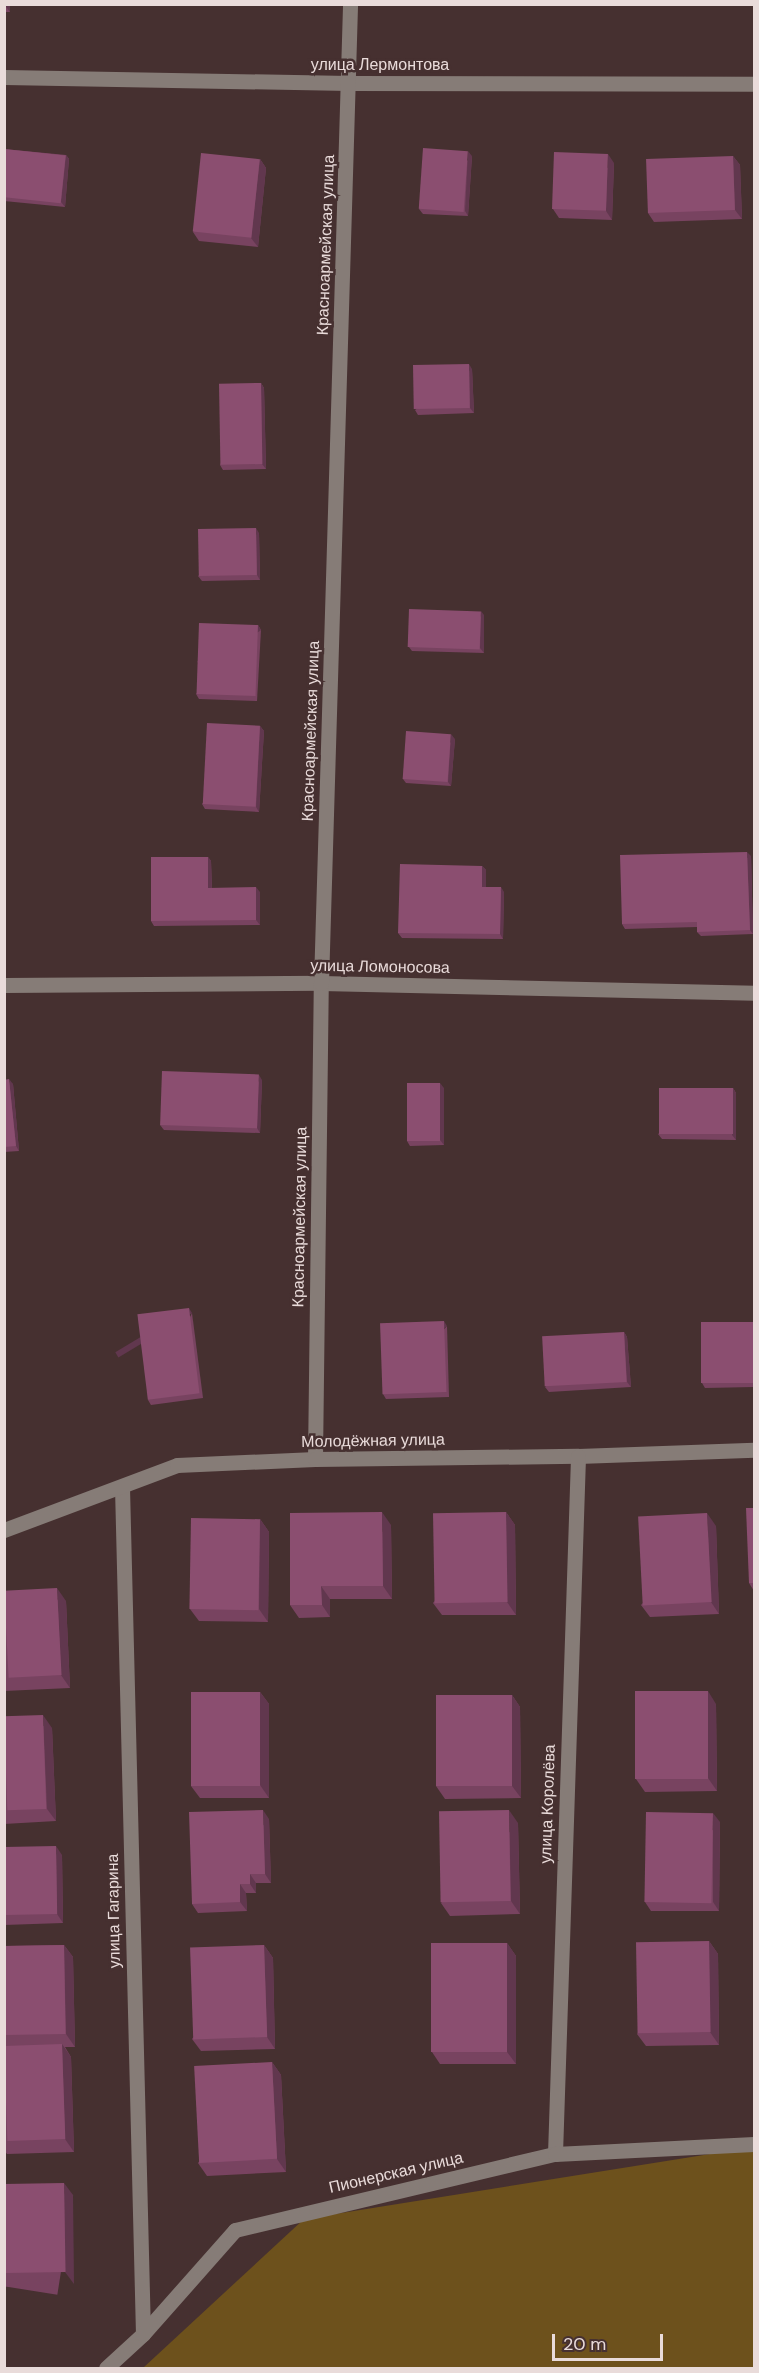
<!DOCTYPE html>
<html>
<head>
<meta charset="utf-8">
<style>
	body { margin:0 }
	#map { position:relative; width:759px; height:2373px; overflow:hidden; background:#463030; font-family:"DM Sans",sans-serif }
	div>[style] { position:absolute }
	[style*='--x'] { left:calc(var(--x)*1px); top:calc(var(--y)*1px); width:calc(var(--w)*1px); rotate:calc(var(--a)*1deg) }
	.green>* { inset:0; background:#6d511c }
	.minor>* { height:15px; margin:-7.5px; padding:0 7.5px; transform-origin:7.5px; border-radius:7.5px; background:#867c77 }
	.wall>* { inset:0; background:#784360; transform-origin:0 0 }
	.shaded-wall>* { inset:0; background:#61374e; transform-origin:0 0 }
	.building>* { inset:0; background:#8b4e70; transform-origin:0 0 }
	span { translate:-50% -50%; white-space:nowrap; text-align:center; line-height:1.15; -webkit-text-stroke:5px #463030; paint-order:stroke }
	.street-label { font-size:16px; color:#e9dbda }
	.frame { position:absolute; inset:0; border:6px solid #e9dbda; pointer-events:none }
	.scale { position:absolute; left:552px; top:2334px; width:111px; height:27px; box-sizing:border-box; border:3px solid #e9dbda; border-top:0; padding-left:8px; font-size:18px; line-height:21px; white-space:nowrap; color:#e9dbda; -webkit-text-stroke:4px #463030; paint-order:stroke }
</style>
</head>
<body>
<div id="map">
	<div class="green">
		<i style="clip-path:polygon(754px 2147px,754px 2368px,143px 2368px,304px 2219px)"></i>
	</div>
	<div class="minor">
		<i style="--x:4;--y:77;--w:345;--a:1"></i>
		<i style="--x:349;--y:83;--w:405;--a:0.1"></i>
		<i style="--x:4;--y:985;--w:317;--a:-0.4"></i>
		<i style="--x:321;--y:983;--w:433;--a:1.3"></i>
		<i style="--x:315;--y:1459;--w:476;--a:-89.3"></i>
		<i style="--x:321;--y:983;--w:979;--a:-88.3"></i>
		<i style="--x:122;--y:1487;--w:847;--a:88.58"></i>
		<i style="--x:4;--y:1530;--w:185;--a:-20.6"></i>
		<i style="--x:177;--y:1465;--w:138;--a:-2.5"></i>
		<i style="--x:315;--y:1459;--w:263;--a:-0.7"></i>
		<i style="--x:578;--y:1456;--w:176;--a:-2"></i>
		<i style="--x:555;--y:2154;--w:698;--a:-88.11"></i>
		<i style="--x:106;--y:2368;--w:50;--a:-42.6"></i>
		<i style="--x:143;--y:2334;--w:139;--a:-48.5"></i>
		<i style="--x:235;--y:2230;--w:329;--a:-13.4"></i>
		<i style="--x:555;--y:2154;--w:199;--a:-2.9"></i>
	</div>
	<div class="wall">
		<i style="left:4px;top:4px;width:6px;height:8px"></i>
		<i style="clip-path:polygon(4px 149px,66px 155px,69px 159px,65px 207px,4px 201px)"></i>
		<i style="clip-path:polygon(472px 156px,468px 216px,423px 214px,419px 209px)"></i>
		<i style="clip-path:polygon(733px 156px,740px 165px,742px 219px,654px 222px,648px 213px)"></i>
		<i style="clip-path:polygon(260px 159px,266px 168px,258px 247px,199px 241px,193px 232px)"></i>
		<i style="clip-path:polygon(614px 163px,612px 220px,559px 218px,553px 209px)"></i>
		<i style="clip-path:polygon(472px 369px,474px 413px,418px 415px,415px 410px)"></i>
		<i style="clip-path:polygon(261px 383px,264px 388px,266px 469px,223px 470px,220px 465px)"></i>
		<i style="clip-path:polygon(259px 533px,260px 580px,202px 581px,198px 576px)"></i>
		<i style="clip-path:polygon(484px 615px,484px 653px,412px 651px,409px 647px)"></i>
		<i style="clip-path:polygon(258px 625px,261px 630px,257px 701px,199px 699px,196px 694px)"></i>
		<i style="clip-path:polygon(260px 726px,264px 731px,259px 812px,205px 809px,202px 804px)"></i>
		<i style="clip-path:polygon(455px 739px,451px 786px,406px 783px,403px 779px)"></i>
		<i style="clip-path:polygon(751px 856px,753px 934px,701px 936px,697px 932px,697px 927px,625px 929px,622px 924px)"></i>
		<i style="clip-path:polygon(208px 857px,211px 861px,212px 888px,260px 892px,260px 925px,154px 926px,151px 921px)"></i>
		<i style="clip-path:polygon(482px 866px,486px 870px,486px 887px,504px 892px,503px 939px,402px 938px,398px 933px)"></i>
		<i style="clip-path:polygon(4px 1080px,13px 1084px,19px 1151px,4px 1152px)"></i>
		<i style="clip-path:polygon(262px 1080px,260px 1133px,164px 1130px,160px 1125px)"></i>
		<i style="clip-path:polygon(444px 1088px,444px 1145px,410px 1146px,407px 1141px)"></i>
		<i style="clip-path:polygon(733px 1088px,736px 1093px,736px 1140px,662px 1139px,658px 1134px)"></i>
		<i style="clip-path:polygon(192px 1313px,203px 1398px,151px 1405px,148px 1400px)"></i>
		<i style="clip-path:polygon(754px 1322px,754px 1387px,705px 1388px,702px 1383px)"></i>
		<i style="clip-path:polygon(447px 1326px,449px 1397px,386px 1399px,383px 1394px)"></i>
		<i style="clip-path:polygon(624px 1332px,627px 1337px,631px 1387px,549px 1392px,545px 1387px)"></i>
		<i style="clip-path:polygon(754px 1508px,754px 1591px,749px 1583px)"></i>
		<i style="clip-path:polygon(506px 1512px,515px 1525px,516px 1615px,442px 1615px,433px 1603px)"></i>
		<i style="clip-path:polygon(260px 1519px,269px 1532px,268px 1622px,199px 1621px,190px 1609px)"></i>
		<i style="clip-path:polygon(391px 1525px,392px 1599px,330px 1599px,330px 1617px,299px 1618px,290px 1605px)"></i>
		<i style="clip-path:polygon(716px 1526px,719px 1614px,650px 1617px,641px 1605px)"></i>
		<i style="clip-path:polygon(4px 1591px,66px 1601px,70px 1688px,4px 1691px)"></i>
		<i style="clip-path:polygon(260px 1692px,269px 1704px,269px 1798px,200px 1798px,191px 1786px)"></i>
		<i style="clip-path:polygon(512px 1695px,520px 1707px,521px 1798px,445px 1799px,436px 1786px)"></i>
		<i style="clip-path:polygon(716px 1704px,717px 1791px,645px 1792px,636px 1779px)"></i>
		<i style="clip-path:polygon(4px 1717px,52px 1728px,56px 1821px,4px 1824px)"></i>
		<i style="clip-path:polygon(269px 1819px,271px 1883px,256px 1883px,256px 1893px,246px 1893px,247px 1911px,198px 1913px,192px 1904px)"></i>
		<i style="clip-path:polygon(720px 1822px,719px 1911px,651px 1911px,645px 1902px)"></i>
		<i style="clip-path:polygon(518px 1823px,520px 1914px,450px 1916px,441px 1903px)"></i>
		<i style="clip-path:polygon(4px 1847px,62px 1855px,63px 1923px,4px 1925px)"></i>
		<i style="clip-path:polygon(709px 1941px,718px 1954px,719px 2045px,646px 2046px,637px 2034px)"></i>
		<i style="clip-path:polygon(507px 1943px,516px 1956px,516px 2064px,440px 2064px,432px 2052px)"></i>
		<i style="clip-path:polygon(64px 1945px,73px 1957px,75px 2047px,65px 2047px,71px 2057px,74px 2152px,7px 2154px,4px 2150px,4px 1946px)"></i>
		<i style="clip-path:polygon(264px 1945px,273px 1958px,275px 2049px,201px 2051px,192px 2039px)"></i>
		<i style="clip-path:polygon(272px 2062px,281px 2075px,286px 2172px,207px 2176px,198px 2163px)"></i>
		<i style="left:4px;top:2184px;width:70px;height:101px;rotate:9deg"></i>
	</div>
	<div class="shaded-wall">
		<i style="clip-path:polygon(4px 4px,10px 4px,10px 12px)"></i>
		<i style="clip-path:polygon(468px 151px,472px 156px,468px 216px,465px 211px)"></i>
		<i style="clip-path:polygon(608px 154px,614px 163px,612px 220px,606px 211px)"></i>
		<i style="clip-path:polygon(66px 155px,69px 159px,65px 207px,61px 202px)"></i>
		<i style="clip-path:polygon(733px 156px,740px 165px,742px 219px,735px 210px)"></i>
		<i style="clip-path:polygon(260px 159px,266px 168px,258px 247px,251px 238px)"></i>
		<i style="clip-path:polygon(469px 364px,472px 369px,474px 413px,470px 408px)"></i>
		<i style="clip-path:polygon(261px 383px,264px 388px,266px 469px,262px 464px)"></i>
		<i style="clip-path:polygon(256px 528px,259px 533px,260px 580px,257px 575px)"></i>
		<i style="clip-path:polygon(481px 611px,484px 615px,484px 653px,480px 648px)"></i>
		<i style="left:258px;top:625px;width:6px;height:71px;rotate:59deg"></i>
		<i style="clip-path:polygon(260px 726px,264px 731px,259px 812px,256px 807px)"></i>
		<i style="clip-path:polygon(451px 734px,455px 739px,451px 786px,448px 782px)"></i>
		<i style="clip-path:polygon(747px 852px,751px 856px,753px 934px,750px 930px)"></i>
		<i style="clip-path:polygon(208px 857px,211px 861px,212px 893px,208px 888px)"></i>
		<i style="clip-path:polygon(482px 866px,486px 870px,486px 892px,482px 887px)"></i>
		<i style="clip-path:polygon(256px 887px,260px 892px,260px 925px,256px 920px)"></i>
		<i style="clip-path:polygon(501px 887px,504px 892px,503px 939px,500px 934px)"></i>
		<i style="clip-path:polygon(259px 1075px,262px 1080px,260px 1133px,257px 1128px)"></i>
		<i style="clip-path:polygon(9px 1079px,13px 1084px,19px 1151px,16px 1146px)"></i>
		<i style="clip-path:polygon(440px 1083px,444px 1088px,444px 1145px,440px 1140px)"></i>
		<i style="clip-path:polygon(733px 1088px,736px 1093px,736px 1140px,732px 1135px)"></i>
		<i style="left:189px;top:1308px;width:6px;height:86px;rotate:59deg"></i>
		<i style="left:444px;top:1321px;width:6px;height:71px;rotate:59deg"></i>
		<i style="clip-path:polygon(624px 1332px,627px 1337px,631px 1387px,627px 1382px)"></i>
		<i style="clip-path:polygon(382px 1512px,391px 1525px,392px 1599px,383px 1586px)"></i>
		<i style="clip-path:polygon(506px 1512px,515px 1525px,516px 1615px,507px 1602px)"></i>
		<i style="clip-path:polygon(707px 1513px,716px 1526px,719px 1614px,711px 1602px)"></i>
		<i style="clip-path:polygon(260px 1519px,269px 1532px,268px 1622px,259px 1609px)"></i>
		<i style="clip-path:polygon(321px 1586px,330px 1599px,330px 1617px,322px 1605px)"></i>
		<i style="clip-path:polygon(57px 1588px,66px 1601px,70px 1688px,61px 1675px)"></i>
		<i style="clip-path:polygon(708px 1691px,716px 1704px,717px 1791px,708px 1778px)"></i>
		<i style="clip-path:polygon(260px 1692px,269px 1704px,269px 1798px,260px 1785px)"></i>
		<i style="clip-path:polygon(512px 1695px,520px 1707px,521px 1798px,512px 1786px)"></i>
		<i style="clip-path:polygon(43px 1715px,52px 1728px,56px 1821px,47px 1809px)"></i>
		<i style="clip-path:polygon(263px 1810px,269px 1819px,271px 1883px,265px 1874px)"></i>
		<i style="clip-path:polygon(509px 1810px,518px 1823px,520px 1914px,511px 1901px)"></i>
		<i style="clip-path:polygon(713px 1813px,720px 1822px,719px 1911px,713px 1902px)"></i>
		<i style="clip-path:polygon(56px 1846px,62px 1855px,63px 1923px,57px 1914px)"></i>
		<i style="clip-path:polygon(250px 1874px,256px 1883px,256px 1893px,250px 1884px)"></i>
		<i style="clip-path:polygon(240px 1884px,246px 1893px,247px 1911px,240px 1902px)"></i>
		<i style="clip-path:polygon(709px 1941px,718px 1954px,719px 2045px,710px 2032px)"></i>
		<i style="clip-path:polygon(507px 1943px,516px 1956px,516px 2064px,507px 2052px)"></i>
		<i style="clip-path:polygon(64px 1945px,73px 1957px,75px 2047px,66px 2034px)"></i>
		<i style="clip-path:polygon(264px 1945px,273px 1958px,275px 2049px,267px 2037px)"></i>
		<i style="clip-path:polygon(62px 2044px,71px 2057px,74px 2152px,65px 2139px)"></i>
		<i style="clip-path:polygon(272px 2062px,281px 2075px,286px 2172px,277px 2159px)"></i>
		<i style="clip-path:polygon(64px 2183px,73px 2195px,74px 2284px,65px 2272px)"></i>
	</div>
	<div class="building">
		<i style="left:423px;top:148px;width:45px;height:61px;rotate:4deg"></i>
		<i style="left:4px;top:149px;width:62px;height:48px;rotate:6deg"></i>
		<i style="left:554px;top:152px;width:54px;height:57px;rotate:2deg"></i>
		<i style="left:201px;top:153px;width:59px;height:79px;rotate:6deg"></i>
		<i style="left:733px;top:156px;width:54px;height:87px;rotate:88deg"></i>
		<i style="left:469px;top:364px;width:44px;height:56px;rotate:89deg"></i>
		<i style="left:261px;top:383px;width:81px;height:42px;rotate:89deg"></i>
		<i style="left:256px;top:528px;width:47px;height:58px;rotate:89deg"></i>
		<i style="left:409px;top:609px;width:72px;height:38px;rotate:2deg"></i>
		<i style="left:199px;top:623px;width:59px;height:71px;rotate:2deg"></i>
		<i style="left:207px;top:723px;width:53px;height:81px;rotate:3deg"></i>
		<i style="left:406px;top:731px;width:45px;height:48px;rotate:4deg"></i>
		<i style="clip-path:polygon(747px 852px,750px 930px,697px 932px,697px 922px,622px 924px,620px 855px)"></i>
		<i style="clip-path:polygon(151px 857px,208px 857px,208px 888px,256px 887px,256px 920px,151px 921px)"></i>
		<i style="clip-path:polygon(400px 864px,482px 866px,482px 887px,501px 887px,500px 934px,398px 933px)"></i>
		<i style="left:162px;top:1071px;width:97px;height:54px;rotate:2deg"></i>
		<i style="clip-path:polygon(9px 1079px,16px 1146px,4px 1147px,4px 1080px)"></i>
		<i style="left:407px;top:1083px;width:33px;height:58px"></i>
		<i style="left:659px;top:1088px;width:74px;height:46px"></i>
		<i style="left:189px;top:1308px;width:86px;height:52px;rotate:83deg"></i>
		<i style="left:444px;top:1321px;width:71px;height:64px;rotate:88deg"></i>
		<i style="left:701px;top:1322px;width:53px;height:61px"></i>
		<i style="left:624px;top:1332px;width:50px;height:82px;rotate:87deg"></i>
		<i style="clip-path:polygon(746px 1508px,754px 1508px,754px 1583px,749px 1583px)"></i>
		<i style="clip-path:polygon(382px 1512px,383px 1586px,321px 1586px,322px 1605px,290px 1605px,290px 1513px)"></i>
		<i style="left:506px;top:1512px;width:90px;height:73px;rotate:89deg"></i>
		<i style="left:707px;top:1513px;width:89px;height:69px;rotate:87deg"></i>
		<i style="left:191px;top:1518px;width:69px;height:91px;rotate:1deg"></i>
		<i style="left:57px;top:1588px;width:87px;height:53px;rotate:87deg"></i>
		<i style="left:635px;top:1691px;width:73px;height:88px"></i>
		<i style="left:191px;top:1692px;width:69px;height:94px"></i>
		<i style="left:436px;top:1695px;width:76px;height:91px"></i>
		<i style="left:43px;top:1715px;width:94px;height:39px;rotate:88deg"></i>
		<i style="clip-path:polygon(263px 1810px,265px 1874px,250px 1874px,250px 1884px,240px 1884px,240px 1902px,192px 1904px,189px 1812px)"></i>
		<i style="left:509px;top:1810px;width:91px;height:70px;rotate:89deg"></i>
		<i style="left:646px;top:1812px;width:67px;height:90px;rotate:1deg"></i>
		<i style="left:56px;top:1846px;width:68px;height:52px;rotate:89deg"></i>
		<i style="left:709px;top:1941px;width:91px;height:73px;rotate:89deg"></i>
		<i style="left:507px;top:1943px;width:109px;height:76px;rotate:90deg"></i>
		<i style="left:64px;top:1945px;width:89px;height:60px;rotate:89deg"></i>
		<i style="left:264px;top:1945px;width:92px;height:74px;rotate:88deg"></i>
		<i style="left:62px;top:2044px;width:95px;height:58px;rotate:88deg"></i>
		<i style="left:272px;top:2062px;width:97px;height:78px;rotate:87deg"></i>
		<i style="left:64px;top:2183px;width:89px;height:60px;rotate:89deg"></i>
	</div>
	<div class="street-label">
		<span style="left:380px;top:65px">улица Лермонтова</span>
		<span style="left:326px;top:245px;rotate:-88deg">Красноармейская улица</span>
		<span style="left:311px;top:731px;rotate:-88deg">Красноармейская улица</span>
		<span style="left:380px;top:967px;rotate:1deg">улица Ломоносова</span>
		<span style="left:300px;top:1217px;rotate:-89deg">Красноармейская улица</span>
		<span style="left:373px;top:1441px;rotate:-1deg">Молодёжная улица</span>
		<span style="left:548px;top:1804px;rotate:-88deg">улица Королёва</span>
		<span style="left:114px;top:1911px;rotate:-91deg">улица Гагарина</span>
		<span style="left:396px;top:2173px;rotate:-13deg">Пионерская улица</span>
	</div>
	<div class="frame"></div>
	<div class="scale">20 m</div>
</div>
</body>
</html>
